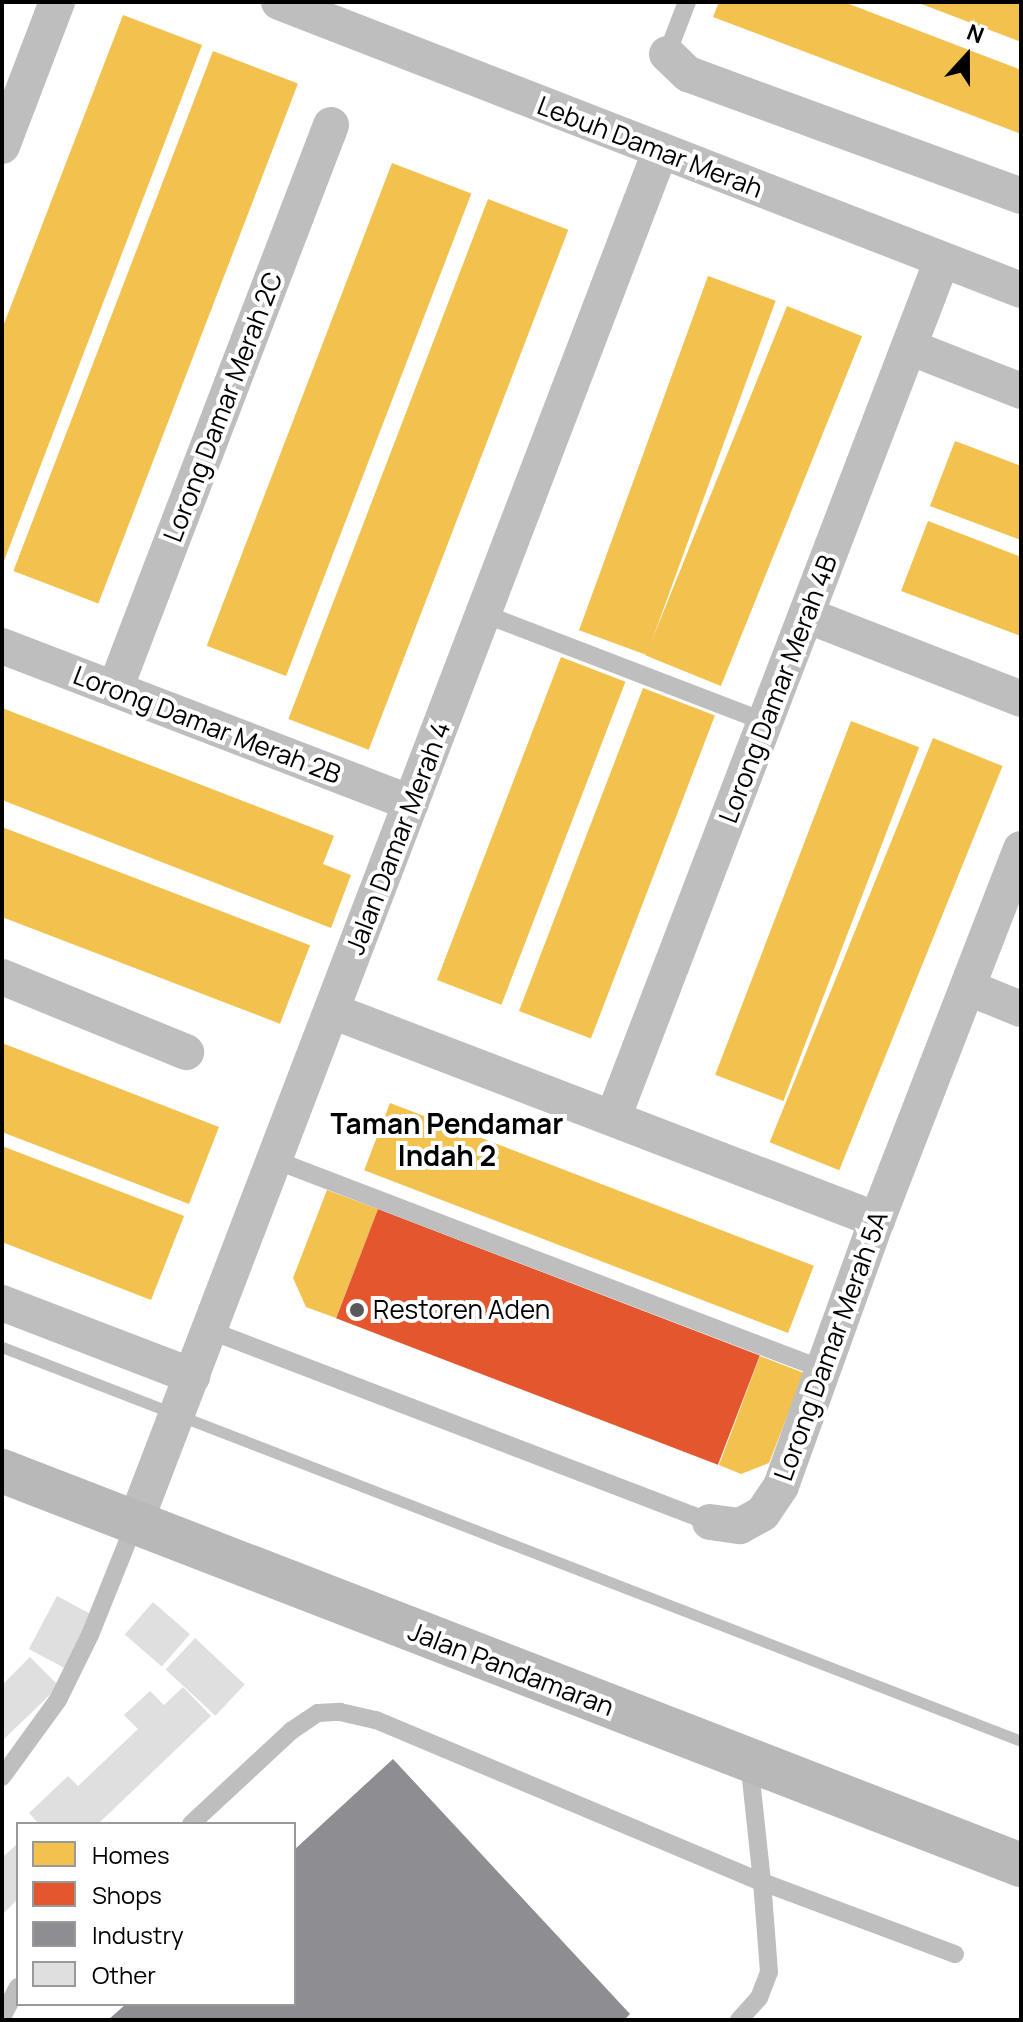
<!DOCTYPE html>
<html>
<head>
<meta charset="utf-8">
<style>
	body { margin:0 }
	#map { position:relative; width:1023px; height:2022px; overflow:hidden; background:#fff; font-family:Manrope,sans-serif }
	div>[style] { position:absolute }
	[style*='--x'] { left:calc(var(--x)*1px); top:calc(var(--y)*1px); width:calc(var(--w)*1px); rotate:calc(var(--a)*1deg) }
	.homes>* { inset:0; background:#f2c14e; transform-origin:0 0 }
	.shops>* { inset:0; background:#e4572e; transform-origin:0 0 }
	.industry>* { inset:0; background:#8d8d92 }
	.stream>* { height:11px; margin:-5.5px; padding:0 5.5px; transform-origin:5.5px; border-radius:5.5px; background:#bfbfbf }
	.building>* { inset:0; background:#dfdfdf; transform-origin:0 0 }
	.service>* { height:18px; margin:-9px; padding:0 9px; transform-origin:9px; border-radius:9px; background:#bebebe }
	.minor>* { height:36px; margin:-18px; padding:0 18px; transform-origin:18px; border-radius:18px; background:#bebebe }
	.secondary>* { height:44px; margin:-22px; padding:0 22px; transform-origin:22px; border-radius:22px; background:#b8b8b8 }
	.dots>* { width:22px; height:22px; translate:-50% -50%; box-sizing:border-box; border:4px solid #fff; border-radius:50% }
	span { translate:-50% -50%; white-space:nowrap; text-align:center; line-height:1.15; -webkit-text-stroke:8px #fff; paint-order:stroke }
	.street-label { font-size:26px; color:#000 }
	.poi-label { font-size:26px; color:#000 }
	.left { translate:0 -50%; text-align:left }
	.neighbourhood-label { font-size:28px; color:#000; font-weight:700 }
	.frame { position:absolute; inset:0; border:4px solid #000; pointer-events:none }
	.legend { position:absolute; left:16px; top:1822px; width:280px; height:184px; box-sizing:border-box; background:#fff; border:2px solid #999; margin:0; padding:10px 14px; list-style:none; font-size:24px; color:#000 }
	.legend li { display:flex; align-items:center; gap:16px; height:40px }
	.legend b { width:40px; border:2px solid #999 }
	.north { position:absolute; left:927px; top:16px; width:80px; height:80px; -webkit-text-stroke:6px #fff; paint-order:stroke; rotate:21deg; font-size:22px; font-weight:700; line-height:32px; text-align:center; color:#000 }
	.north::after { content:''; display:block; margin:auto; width:28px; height:36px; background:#000; clip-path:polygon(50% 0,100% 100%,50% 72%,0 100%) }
</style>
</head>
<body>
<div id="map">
	<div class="homes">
		<i style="clip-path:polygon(719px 2px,844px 2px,1021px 70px,1021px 134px,713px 17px)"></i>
		<i style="clip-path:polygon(916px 2px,1021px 2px,1021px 42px,966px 21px)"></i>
		<i style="clip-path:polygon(123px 15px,202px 45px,2px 566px,2px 329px)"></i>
		<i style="left:213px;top:51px;width:91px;height:557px;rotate:21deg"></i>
		<i style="left:392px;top:163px;width:85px;height:517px;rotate:21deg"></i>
		<i style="left:488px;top:199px;width:86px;height:557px;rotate:21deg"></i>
		<i style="left:708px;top:276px;width:72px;height:377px;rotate:20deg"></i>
		<i style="left:787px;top:306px;width:81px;height:377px;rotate:22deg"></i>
		<i style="clip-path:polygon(955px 441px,1021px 466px,1021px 540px,930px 506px)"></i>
		<i style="clip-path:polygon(928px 521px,1021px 557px,1021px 636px,901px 591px)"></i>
		<i style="left:561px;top:657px;width:69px;height:346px;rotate:21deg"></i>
		<i style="left:643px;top:688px;width:77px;height:346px;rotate:21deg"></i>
		<i style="clip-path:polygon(2px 708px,334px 836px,323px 864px,351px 875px,331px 928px,2px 800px)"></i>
		<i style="left:851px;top:721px;width:73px;height:379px;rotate:21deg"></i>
		<i style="left:933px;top:738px;width:75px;height:436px;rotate:22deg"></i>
		<i style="left:2px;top:827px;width:330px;height:84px;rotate:21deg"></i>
		<i style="clip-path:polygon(2px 1043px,219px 1127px,189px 1204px,2px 1132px)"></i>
		<i style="left:390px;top:1103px;width:454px;height:72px;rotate:21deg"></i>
		<i style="clip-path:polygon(2px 1146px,184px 1216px,151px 1300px,2px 1242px)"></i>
		<i style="clip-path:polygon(327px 1190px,378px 1209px,336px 1318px,306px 1307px,293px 1278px)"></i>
		<i style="clip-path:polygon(760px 1356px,804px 1373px,769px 1463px,741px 1474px,719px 1465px)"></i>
	</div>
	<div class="shops">
		<i style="left:378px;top:1209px;width:409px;height:117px;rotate:21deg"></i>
	</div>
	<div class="industry">
		<i style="clip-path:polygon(393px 1759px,630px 2014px,624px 2020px,108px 2020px,126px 2004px,294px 2004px,294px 1850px)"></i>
	</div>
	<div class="stream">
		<i style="--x:2;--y:1347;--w:1093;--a:21.14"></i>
	</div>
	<div class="building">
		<i style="left:57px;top:1596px;width:43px;height:60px;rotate:28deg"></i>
		<i style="left:153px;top:1602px;width:49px;height:43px;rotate:41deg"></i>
		<i style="left:195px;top:1638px;width:68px;height:43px;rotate:43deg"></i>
		<i style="clip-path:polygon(30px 1657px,59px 1686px,2px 1741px,2px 1685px)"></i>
		<i style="clip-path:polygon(183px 1687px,211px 1716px,98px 1824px,39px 1824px,29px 1813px,68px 1776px,78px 1786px,138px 1729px,124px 1715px,150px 1691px,164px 1705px)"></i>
		<i style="clip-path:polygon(18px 1843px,18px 1899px,2px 1915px,2px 1858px)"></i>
	</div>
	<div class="service">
		<i style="--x:667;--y:54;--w:56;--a:-69"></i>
		<i style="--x:484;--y:614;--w:301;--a:21"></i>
		<i style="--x:275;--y:1160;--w:586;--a:20.91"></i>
		<i style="--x:209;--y:1330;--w:537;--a:20.97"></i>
		<i style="--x:2;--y:1777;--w:95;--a:-54"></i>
		<i style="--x:58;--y:1700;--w:72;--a:-63.8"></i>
		<i style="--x:90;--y:1635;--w:121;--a:-68.1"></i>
		<i style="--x:191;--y:1824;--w:137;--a:-42.9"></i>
		<i style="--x:291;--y:1731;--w:32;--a:-34"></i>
		<i style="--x:318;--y:1713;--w:22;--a:-3"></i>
		<i style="--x:340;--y:1712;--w:37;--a:13"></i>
		<i style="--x:376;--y:1720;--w:419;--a:22.8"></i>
		<i style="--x:762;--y:1882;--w:122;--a:-96.1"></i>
		<i style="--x:2;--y:2017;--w:34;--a:-62"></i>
		<i style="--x:739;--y:2020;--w:30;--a:-48"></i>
		<i style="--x:759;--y:1998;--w:28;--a:-69"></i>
		<i style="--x:769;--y:1972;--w:90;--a:-94.4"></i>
		<i style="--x:762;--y:1882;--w:206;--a:20.5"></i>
	</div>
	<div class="minor">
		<i style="--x:279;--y:2;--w:796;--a:21.21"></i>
		<i style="--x:667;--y:54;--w:29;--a:44"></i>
		<i style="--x:688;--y:74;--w:355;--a:20.1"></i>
		<i style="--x:2;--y:146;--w:154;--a:-69.1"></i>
		<i style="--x:909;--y:347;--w:120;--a:21.4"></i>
		<i style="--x:806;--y:615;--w:231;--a:21.3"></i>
		<i style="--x:2;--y:646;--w:438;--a:21"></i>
		<i style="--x:115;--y:689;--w:604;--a:-69.04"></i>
		<i style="--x:2;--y:977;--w:199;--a:22.2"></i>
		<i style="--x:969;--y:988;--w:56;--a:22"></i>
		<i style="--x:332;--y:1011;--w:584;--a:20.98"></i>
		<i style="--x:613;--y:1118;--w:919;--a:-69.02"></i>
		<i style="--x:2;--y:1303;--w:204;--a:21"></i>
		<i style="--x:710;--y:1522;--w:30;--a:8"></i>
		<i style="--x:740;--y:1526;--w:26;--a:-29"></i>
		<i style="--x:763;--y:1513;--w:32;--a:-56"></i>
		<i style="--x:781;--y:1486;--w:283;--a:-70.2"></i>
		<i style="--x:877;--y:1220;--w:398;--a:-68.8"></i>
		<i style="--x:135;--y:1523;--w:1468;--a:-69.05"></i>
	</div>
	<div class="secondary">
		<i style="--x:2;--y:1471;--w:1093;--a:21.14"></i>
	</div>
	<div class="dots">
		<i style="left:357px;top:1310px;background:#595959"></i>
	</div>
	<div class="street-label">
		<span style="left:650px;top:147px;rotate:21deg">Lebuh Damar Merah</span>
		<span style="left:223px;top:407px;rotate:-69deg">Lorong Damar Merah 2C</span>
		<span style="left:778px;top:689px;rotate:-69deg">Lorong Damar Merah 4B</span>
		<span style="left:207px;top:725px;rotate:21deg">Lorong Damar Merah 2B</span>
		<span style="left:398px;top:838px;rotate:-69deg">Jalan Damar Merah 4</span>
		<span style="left:831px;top:1346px;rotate:-70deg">Lorong Damar Merah 5A</span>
		<span style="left:511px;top:1669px;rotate:21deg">Jalan Pandamaran</span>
	</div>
	<div class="poi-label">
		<span class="left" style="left:373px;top:1310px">Restoren Aden</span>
	</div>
	<div class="neighbourhood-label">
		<span style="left:447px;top:1139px">Taman Pendamar<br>Indah 2</span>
	</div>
	<div class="frame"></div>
	<ul class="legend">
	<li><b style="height:22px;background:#f2c14e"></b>Homes</li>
	<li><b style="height:22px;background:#e4572e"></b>Shops</li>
	<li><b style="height:22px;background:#8d8d92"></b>Industry</li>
	<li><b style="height:22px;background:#dfdfdf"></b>Other</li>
	</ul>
	<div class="north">N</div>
</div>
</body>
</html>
